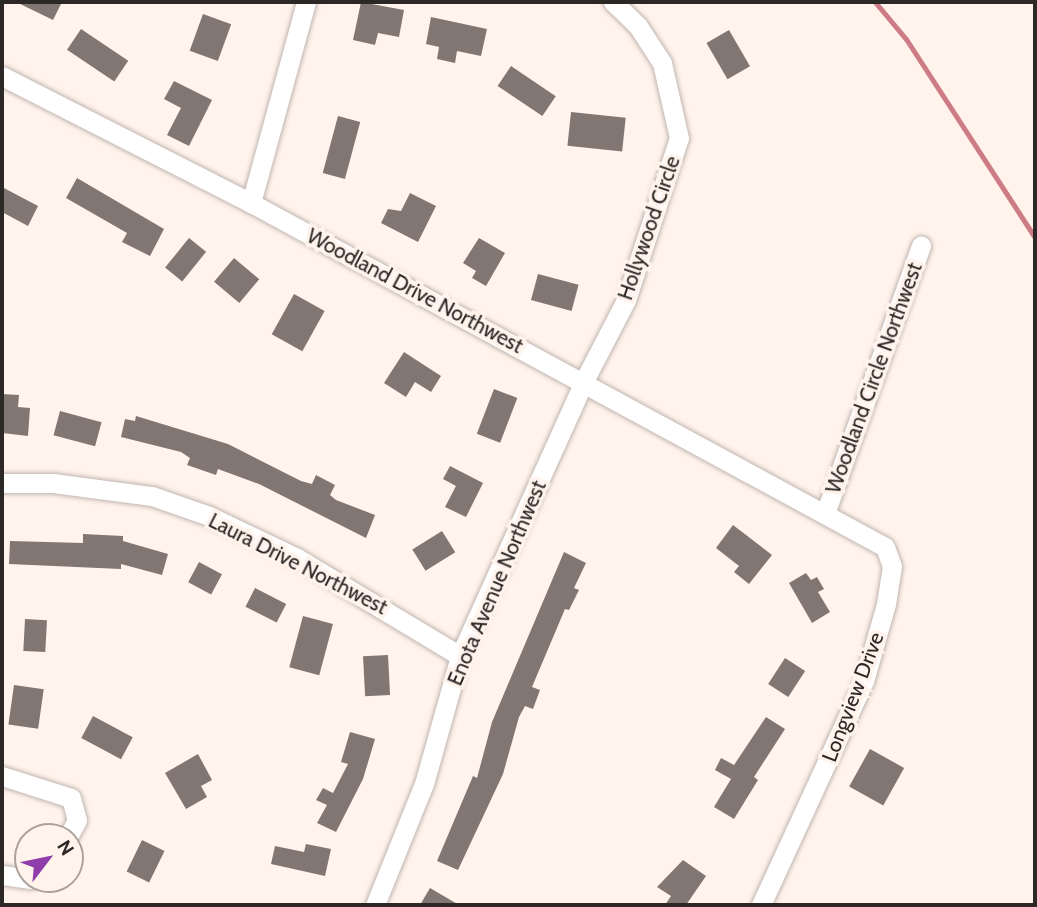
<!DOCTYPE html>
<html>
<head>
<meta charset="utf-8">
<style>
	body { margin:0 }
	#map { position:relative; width:1037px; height:907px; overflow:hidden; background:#fff3ec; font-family:Cabin,sans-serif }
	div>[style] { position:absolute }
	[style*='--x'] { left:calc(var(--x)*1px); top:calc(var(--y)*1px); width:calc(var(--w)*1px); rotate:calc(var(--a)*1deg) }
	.stream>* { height:5px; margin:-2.5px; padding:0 2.5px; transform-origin:2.5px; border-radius:2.5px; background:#cd7b84 }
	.building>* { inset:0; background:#827673; transform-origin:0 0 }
	.roads { filter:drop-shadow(0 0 2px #c1b5af) drop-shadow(0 0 2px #c1b5af) }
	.minor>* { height:19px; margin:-9.5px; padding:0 9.5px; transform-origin:9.5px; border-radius:9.5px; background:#fff }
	span { translate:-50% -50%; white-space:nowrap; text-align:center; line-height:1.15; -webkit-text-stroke:7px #fff3ec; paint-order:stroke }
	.street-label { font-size:21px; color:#2c2826 }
	.frame { position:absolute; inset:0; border:4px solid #2c2826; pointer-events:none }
	.north { position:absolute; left:14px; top:823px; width:70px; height:70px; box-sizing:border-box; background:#fff3ec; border:2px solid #aba29d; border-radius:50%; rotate:58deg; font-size:19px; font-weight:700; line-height:28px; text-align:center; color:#2c2826 }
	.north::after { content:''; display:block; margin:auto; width:24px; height:32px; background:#903eac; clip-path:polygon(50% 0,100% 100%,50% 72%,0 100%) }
</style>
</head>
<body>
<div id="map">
	<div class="stream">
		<i style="--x:875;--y:2;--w:48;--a:50"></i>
		<i style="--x:906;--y:39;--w:237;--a:57"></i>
	</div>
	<div class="building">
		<i style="clip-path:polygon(16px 2px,62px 2px,53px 20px)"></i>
		<i style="clip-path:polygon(361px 2px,404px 10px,399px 37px,378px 33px,375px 45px,353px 40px)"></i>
		<i style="left:203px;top:14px;width:30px;height:39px;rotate:20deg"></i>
		<i style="clip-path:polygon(431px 17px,487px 29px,481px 56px,457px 51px,455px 63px,437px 59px,439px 47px,426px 44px)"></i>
		<i style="left:81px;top:29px;width:57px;height:25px;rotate:34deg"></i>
		<i style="left:729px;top:30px;width:42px;height:26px;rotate:60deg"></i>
		<i style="left:511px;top:66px;width:54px;height:24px;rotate:34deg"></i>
		<i style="clip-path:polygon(174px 81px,212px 100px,189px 146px,167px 135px,181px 108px,164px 99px)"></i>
		<i style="left:571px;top:112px;width:55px;height:34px;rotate:6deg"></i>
		<i style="left:338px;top:116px;width:23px;height:59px;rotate:15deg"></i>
		<i style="clip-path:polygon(77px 178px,164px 229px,150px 256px,122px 242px,127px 233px,66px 198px)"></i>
		<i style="clip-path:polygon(2px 187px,38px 206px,28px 226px,2px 212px)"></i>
		<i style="clip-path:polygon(410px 193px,436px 206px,418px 242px,381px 223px,388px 209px,401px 211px)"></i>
		<i style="left:189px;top:238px;width:22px;height:38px;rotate:39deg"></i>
		<i style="clip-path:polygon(479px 238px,505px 253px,486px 286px,472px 278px,476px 271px,463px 263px)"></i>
		<i style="left:234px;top:258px;width:33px;height:31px;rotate:40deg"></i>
		<i style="left:538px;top:274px;width:42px;height:27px;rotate:15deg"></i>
		<i style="left:294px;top:294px;width:35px;height:46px;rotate:29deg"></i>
		<i style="clip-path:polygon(404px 352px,441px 376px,431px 392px,415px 382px,406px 397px,384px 383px)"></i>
		<i style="left:494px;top:389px;width:25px;height:48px;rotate:21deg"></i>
		<i style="clip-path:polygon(2px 394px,19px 395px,18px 407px,30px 408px,28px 436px,2px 433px)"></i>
		<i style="left:60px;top:411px;width:43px;height:25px;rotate:15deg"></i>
		<i style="clip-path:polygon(136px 416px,228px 444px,301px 481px,312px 484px,316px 475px,335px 485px,330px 495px,336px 500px,375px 515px,366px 538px,259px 484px,218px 469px,216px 475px,187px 465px,190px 458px,181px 452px,121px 437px,125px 419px,135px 421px)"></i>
		<i style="clip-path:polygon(450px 466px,483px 483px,466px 517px,445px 507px,456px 486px,443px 479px)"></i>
		<i style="clip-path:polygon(733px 525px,772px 555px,749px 584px,734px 572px,739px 566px,716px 548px)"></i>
		<i style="left:442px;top:531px;width:25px;height:35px;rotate:58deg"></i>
		<i style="clip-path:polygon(83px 534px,123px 536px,123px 541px,168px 554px,162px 575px,121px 564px,121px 569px,9px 564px,10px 541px,83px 543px)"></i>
		<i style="clip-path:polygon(564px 552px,586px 563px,574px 588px,579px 590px,569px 610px,565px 609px,532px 687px,540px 690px,533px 709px,525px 706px,519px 717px,503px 774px,458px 870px,437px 861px,473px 776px,477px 778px,492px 722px)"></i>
		<i style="left:199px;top:562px;width:26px;height:23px;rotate:28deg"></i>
		<i style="clip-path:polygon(806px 573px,811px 580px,817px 577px,824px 589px,818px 592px,830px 612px,812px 623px,789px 583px)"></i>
		<i style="left:255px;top:588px;width:35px;height:21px;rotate:27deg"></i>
		<i style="left:303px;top:616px;width:31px;height:53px;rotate:15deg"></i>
		<i style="left:25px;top:619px;width:22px;height:32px;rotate:3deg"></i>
		<i style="left:388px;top:655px;width:40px;height:25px;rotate:87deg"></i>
		<i style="left:785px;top:658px;width:24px;height:31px;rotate:33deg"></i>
		<i style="left:14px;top:685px;width:30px;height:40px;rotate:8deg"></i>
		<i style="left:93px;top:716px;width:45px;height:25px;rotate:28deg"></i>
		<i style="clip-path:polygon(766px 717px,785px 729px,754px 777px,758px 780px,734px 819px,714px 807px,731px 779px,715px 770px,721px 758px,734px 765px)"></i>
		<i style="clip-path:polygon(350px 732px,375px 739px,363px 779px,336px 832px,317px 823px,327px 805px,316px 800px,323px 788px,333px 793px,348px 764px,341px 762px)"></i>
		<i style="left:870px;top:749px;width:39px;height:43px;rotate:29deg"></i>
		<i style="clip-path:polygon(198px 754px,212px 780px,201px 786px,207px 797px,186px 809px,165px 773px)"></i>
		<i style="left:142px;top:840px;width:25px;height:35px;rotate:26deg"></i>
		<i style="clip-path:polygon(306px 844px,331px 849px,325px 876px,271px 864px,275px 846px,304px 852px)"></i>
		<i style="clip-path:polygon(683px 860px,706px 876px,686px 905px,665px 905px,671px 896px,657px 887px)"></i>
		<i style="clip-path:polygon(430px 888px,459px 905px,420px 905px)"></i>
	</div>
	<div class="roads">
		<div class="minor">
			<i style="--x:2;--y:76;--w:280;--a:27"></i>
			<i style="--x:251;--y:203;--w:721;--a:28.48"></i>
			<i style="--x:885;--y:547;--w:20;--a:70"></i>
			<i style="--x:892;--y:566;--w:38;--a:99"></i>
			<i style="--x:886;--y:604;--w:80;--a:105.9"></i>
			<i style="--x:864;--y:681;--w:247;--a:114.7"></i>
			<i style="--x:251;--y:203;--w:208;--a:-74.7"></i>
			<i style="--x:2;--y:483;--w:51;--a:0"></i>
			<i style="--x:53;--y:483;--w:100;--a:7.5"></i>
			<i style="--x:152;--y:496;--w:60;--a:19.3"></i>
			<i style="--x:209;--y:516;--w:98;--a:25.5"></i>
			<i style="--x:297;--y:558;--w:190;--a:31"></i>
			<i style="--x:826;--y:511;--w:282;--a:-70.3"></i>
			<i style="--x:2;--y:776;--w:72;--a:17.7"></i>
			<i style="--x:71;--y:798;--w:23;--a:75"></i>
			<i style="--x:77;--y:820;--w:19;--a:118"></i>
			<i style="--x:2;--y:875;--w:29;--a:8"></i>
			<i style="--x:375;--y:905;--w:131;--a:-68"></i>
			<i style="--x:424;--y:784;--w:133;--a:-74.3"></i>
			<i style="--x:460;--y:656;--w:302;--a:-65.7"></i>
			<i style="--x:584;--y:381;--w:91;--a:-62.6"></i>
			<i style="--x:626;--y:300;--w:170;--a:-71.9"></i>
			<i style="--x:679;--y:138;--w:77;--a:-102.8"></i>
			<i style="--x:662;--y:63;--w:44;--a:-123"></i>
			<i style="--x:638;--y:26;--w:35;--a:-136"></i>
		</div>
	</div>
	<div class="street-label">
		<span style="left:649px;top:228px;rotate:-71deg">Hollywood Circle</span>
		<span style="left:415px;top:291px;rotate:28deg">Woodland Drive Northwest</span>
		<span style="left:874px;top:378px;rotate:-70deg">Woodland Circle Northwest</span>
		<span style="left:298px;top:564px;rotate:27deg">Laura Drive Northwest</span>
		<span style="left:497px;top:583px;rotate:-67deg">Enota Avenue Northwest</span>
		<span style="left:853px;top:697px;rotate:-69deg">Longview Drive</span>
	</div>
	<div class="frame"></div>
	<div class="north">N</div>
</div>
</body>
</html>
